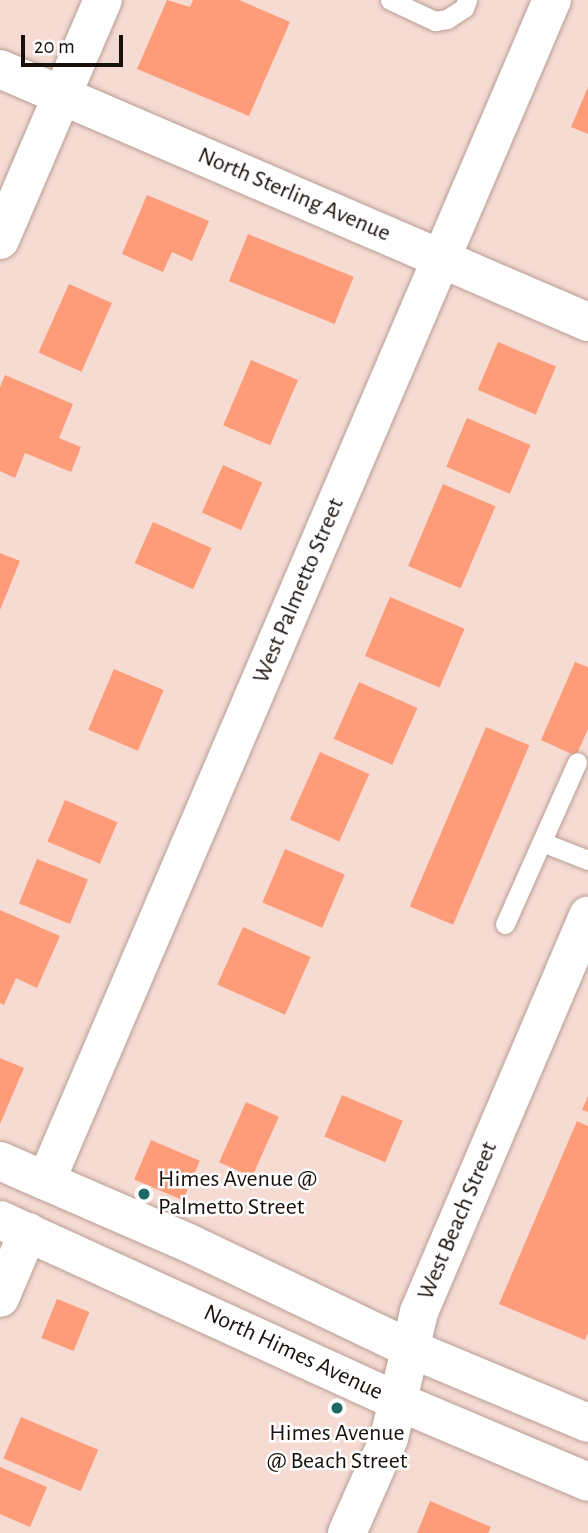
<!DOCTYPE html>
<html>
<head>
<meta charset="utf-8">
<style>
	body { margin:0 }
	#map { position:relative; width:588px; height:1533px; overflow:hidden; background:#f5dbd2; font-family:"Alegreya Sans",sans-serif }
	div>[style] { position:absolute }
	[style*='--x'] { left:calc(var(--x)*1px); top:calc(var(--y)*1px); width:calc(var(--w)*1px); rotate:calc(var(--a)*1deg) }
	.building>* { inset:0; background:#fe9b79; transform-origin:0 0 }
	.roads { filter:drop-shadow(0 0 2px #b79e95) drop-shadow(0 0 2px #b79e95) }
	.service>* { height:19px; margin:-9.5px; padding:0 9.5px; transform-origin:9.5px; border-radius:9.5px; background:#fff }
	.minor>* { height:38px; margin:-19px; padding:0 19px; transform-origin:19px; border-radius:19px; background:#fff }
	.tertiary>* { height:38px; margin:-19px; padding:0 19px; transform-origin:19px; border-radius:19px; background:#fff }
	.dots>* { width:19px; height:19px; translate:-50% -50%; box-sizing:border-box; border:4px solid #fff; border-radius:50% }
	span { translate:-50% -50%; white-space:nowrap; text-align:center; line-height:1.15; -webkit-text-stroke:5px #fff; paint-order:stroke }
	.street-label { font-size:24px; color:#19100d }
	.poi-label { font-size:24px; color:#19100d }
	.left { translate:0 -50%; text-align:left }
	.scale { position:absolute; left:21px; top:35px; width:102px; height:32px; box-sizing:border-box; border:4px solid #19100d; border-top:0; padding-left:9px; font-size:21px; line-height:24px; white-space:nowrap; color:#19100d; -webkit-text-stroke:5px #fff; paint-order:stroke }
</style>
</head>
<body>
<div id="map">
	<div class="building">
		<i style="clip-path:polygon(167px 0,190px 7px,193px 0,239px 0,290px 22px,249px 116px,137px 69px)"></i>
		<i style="clip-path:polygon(588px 87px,588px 134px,571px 127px)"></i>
		<i style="clip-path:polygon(147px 195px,209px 221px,192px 261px,172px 252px,163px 272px,122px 254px)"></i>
		<i style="left:248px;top:234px;width:114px;height:51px;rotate:22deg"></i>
		<i style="left:69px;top:284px;width:47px;height:75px;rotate:24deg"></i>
		<i style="left:498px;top:342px;width:63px;height:52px;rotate:23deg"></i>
		<i style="left:251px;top:360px;width:51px;height:71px;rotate:23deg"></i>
		<i style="clip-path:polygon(5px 375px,73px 404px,59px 438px,81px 447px,71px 472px,25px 453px,15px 478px,0 471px,0 387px)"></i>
		<i style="left:467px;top:418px;width:69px;height:53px;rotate:23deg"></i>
		<i style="left:223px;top:465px;width:43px;height:52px;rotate:24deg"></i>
		<i style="left:443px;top:484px;width:57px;height:89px;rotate:23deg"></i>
		<i style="left:153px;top:522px;width:64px;height:45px;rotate:24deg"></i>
		<i style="clip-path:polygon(0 553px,20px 561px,0 610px)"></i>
		<i style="left:390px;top:597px;width:81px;height:64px;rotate:23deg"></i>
		<i style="clip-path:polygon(575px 662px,588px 667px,588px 729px,576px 756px,541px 740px)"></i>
		<i style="left:114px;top:669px;width:54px;height:66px;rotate:23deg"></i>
		<i style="left:359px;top:682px;width:64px;height:62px;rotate:24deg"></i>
		<i style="left:486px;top:727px;width:47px;height:195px;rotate:23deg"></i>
		<i style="left:320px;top:752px;width:54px;height:74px;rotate:24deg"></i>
		<i style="left:65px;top:800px;width:57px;height:45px;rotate:23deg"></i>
		<i style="left:285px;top:849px;width:65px;height:58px;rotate:23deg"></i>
		<i style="left:37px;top:859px;width:55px;height:48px;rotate:22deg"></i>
		<i style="clip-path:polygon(0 910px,60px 936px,37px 988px,16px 978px,4px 1005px,0 1003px)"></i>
		<i style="left:243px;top:927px;width:74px;height:63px;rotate:24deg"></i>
		<i style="clip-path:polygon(0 1058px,24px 1068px,0 1124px)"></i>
		<i style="left:342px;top:1095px;width:66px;height:45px;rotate:23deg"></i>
		<i style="clip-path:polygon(588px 1096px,588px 1112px,582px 1110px)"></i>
		<i style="left:246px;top:1102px;width:36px;height:66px;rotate:24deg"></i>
		<i style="clip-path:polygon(577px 1121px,588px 1126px,588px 1333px,585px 1340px,499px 1304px)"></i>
		<i style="left:151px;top:1140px;width:53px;height:43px;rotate:23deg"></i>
		<i style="left:57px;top:1299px;width:35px;height:42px;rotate:22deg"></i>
		<i style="left:21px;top:1417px;width:84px;height:45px;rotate:23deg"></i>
		<i style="clip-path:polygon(0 1467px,47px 1487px,30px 1527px,0 1514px)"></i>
		<i style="clip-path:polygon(430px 1501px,491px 1527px,488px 1533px,417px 1533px)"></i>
	</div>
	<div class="roads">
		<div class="service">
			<i style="--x:390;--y:0;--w:50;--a:25"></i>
			<i style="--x:435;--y:21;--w:12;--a:-9"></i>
			<i style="--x:447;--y:19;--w:20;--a:-33"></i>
			<i style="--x:464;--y:8;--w:9;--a:-69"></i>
			<i style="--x:542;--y:842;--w:49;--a:21.4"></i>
			<i style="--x:505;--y:924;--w:177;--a:-66"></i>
		</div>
		<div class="minor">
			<i style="--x:0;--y:69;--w:640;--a:23.28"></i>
			<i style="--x:0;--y:240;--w:261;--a:-66.8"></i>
			<i style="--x:46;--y:1181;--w:1285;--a:-66.81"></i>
			<i style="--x:0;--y:1298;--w:72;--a:-67"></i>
			<i style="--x:347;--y:1533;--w:104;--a:-66.1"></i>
			<i style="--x:389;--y:1438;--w:130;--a:-76.6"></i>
			<i style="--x:419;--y:1312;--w:431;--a:-66.9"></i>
		</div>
		<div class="tertiary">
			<i style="--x:0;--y:1161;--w:210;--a:23.5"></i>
			<i style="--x:193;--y:1245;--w:239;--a:25.5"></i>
			<i style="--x:409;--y:1348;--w:194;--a:22.7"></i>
			<i style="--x:0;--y:1220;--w:439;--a:24.5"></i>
			<i style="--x:399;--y:1402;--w:205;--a:22.9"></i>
		</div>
	</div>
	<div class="dots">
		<i style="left:144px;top:1194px;background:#1c6864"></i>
		<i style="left:337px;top:1408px;background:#1c6864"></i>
	</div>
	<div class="street-label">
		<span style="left:294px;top:195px;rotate:23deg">North Sterling Avenue</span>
		<span style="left:299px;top:591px;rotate:-67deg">West Palmetto Street</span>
		<span style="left:458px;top:1221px;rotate:-67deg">West Beach Street</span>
		<span style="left:293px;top:1353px;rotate:25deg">North Himes Avenue</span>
	</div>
	<div class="poi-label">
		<span class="left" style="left:158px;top:1194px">Himes Avenue @<br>Palmetto Street</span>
		<span style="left:337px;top:1448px">Himes Avenue<br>@ Beach Street</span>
	</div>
	<div class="scale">20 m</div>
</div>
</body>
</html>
